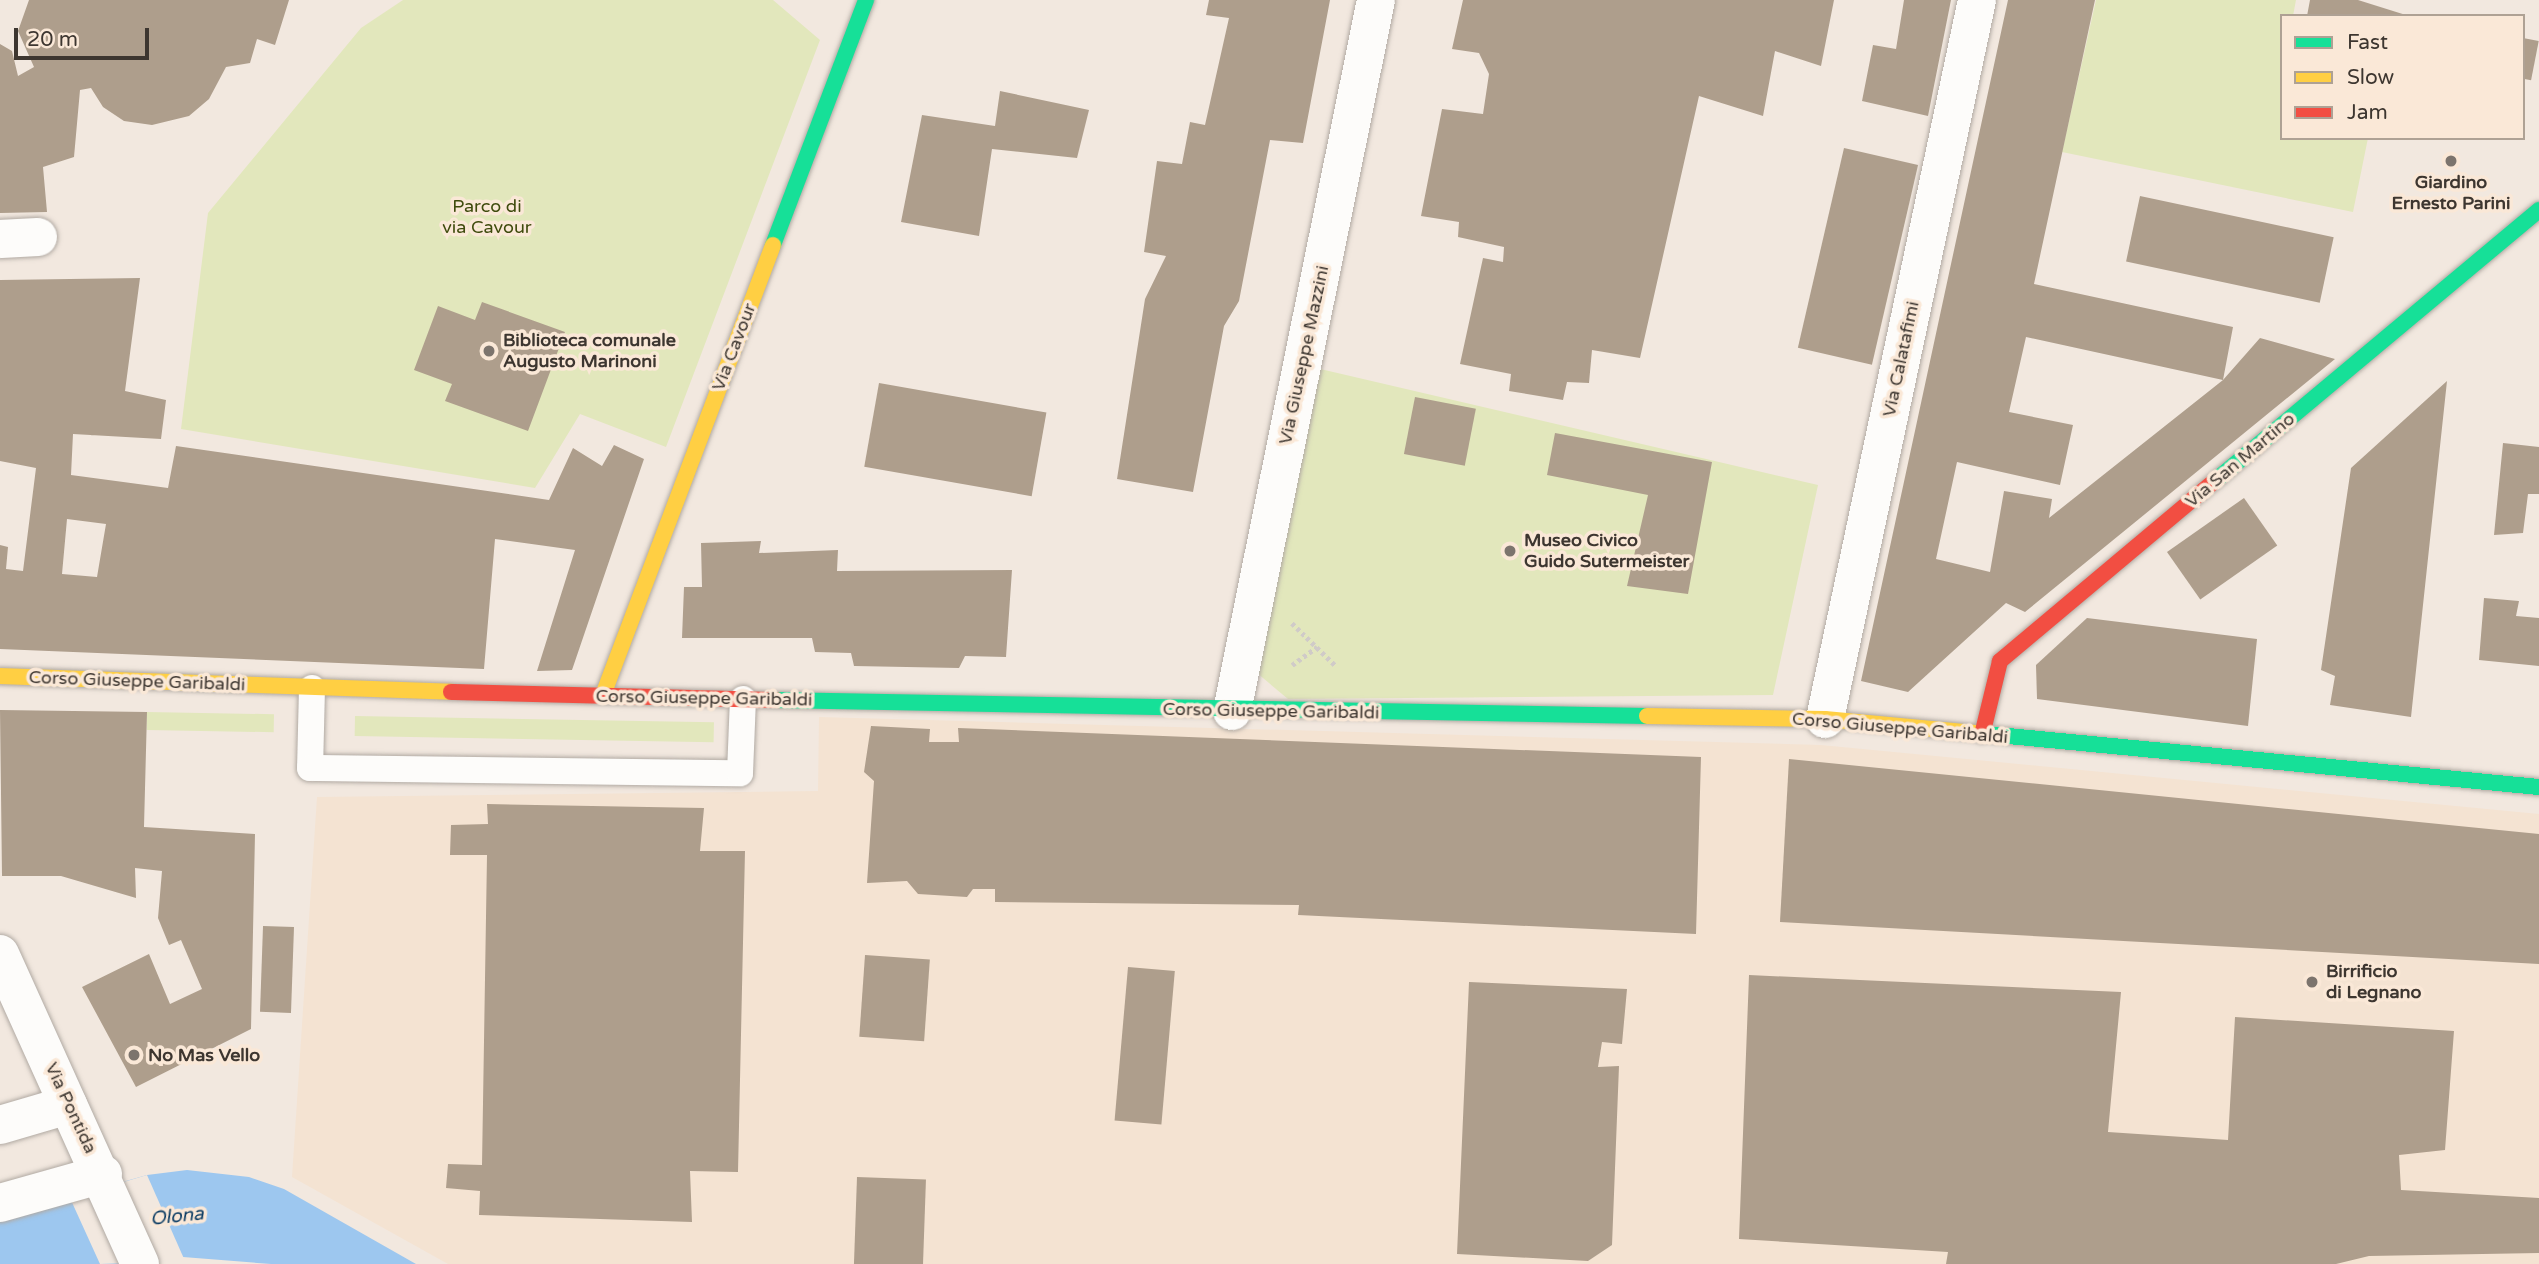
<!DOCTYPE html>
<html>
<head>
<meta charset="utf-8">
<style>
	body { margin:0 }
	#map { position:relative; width:2539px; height:1264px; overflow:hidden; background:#f2e8df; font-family:"Varela Round",sans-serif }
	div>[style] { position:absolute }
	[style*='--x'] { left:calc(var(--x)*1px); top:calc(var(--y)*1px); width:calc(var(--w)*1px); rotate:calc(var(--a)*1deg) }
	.built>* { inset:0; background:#f4e3d2 }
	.green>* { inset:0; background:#e2e7bc; transform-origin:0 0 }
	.water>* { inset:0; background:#9dc7ef }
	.pier>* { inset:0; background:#f2e8df }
	.building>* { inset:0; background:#ae9e8c; transform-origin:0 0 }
	.path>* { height:4.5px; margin-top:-2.25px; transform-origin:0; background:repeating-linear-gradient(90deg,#d0cbc8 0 3.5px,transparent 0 7px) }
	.roads { filter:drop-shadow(0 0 2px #b1aaa3) drop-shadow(0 0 2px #b1aaa3) }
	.lane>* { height:26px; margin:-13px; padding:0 13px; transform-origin:13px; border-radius:13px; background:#fdfcfa }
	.street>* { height:38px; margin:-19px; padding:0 19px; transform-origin:19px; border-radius:19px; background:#fdfcfa }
	.fast>* { height:16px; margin:-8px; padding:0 8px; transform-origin:8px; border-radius:8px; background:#16e098 }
	.slow>* { height:16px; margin:-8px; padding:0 8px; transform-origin:8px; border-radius:8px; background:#ffcf43 }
	.jam>* { height:16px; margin:-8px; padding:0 8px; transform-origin:8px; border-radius:8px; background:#f24e42 }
	.dots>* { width:19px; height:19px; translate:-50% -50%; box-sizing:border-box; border:4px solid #fae8d7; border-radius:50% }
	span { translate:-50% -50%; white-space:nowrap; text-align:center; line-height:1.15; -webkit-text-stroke:7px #fae8d7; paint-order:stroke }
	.poi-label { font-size:18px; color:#3d3630; font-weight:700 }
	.left { translate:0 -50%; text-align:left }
	.park-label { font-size:18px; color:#3f4b0d }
	.street-label { font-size:18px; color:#3d3630 }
	.water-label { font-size:19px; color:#0a3b63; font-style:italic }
	.legend { position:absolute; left:2280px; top:14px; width:245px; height:126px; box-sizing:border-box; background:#fae8d7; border:2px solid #aea194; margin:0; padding:9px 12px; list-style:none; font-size:21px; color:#3d3630 }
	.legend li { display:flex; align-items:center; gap:14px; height:35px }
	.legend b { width:35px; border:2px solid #aea194 }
	.scale { position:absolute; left:14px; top:28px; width:135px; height:32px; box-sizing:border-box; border:4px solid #3d3630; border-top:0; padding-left:9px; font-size:21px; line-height:24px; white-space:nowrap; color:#3d3630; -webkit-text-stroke:5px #fae8d7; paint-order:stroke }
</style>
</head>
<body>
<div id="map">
	<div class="built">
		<i style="clip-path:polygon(819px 717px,1821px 745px,2539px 814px,2539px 1264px,448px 1264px,292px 1177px,317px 797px,818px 791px)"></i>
	</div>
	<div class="green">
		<i style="clip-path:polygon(403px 0,773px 0,820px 40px,666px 447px,580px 414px,535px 488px,181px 429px,208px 213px,361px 28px)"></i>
		<i style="clip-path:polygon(2096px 0,2296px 0,2293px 16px,2282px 16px,2282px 138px,2368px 138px,2353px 212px,2062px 152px)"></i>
		<i style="clip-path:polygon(1316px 368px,1818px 485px,1773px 695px,1288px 699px,1257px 673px)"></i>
		<i style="left:147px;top:712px;width:127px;height:18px;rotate:1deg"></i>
		<i style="left:355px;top:716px;width:359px;height:20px;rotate:1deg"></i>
	</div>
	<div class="water">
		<i style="clip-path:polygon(187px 1170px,249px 1177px,284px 1189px,416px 1264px,271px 1264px,183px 1257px,134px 1264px,0 1264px,0 1217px,147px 1175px)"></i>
	</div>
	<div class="pier">
		<i style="clip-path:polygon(147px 1175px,185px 1261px,100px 1264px,70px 1198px)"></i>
	</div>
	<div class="building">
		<i style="clip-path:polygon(29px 0,289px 0,275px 45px,257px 39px,250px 63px,226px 67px,209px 99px,189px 116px,152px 125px,124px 121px,103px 107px,91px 88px,80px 90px,74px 157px,43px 167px,47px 212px,0 213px,0 44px,12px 51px,18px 76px,34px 67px,18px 31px)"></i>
		<i style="clip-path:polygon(1209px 0,1330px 0,1303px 143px,1270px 140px,1239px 301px,1224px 326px,1193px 492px,1117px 479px,1145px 299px,1166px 256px,1144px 252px,1157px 161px,1182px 164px,1190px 122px,1205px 125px,1229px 18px,1206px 15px)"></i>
		<i style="clip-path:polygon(1463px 0,1834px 0,1821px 66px,1775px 51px,1763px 116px,1699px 96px,1640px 358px,1592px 350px,1589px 383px,1567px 382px,1563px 400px,1509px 391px,1511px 374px,1460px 364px,1483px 258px,1503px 262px,1504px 247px,1458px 237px,1459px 222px,1421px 216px,1442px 109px,1483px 114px,1489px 74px,1479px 53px,1452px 49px)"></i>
		<i style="clip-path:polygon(1904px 0,1951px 0,1928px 116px,1862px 101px,1873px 45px,1896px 49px)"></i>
		<i style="clip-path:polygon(evenodd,2008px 0,2095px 0,2034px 284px,2233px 327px,2223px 380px,2260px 338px,2335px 359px,2025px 612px,2006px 603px,1908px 692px,1861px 681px,2008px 0,2026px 337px,2223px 380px,2049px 518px,2052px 499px,2004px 491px,1990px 572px,1936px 559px,1957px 462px,2060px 485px,2073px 425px,2009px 412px,2026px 337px)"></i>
		<i style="clip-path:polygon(2310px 0,2358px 0,2409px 16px,2307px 16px)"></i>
		<i style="left:2523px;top:38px;width:16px;height:40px;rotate:11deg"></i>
		<i style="clip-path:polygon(1000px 91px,1089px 110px,1077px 158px,992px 149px,979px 236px,901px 222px,922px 115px,995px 126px)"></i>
		<i style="left:1844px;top:148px;width:76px;height:205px;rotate:13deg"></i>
		<i style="left:2140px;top:196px;width:198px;height:67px;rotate:12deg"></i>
		<i style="clip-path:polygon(evenodd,140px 278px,125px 391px,166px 400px,161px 439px,73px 434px,71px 475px,168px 488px,176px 446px,549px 500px,573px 448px,602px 466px,614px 445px,644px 459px,572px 670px,537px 671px,575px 550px,495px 539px,484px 669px,0 649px,0 545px,8px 547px,6px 569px,23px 571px,36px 468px,0 461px,0 280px,140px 278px,67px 519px,106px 524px,97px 577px,62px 574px,67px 519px)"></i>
		<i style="clip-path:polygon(482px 302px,565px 332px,528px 431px,445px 401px,452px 384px,414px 370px,438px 306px,475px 320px)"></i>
		<i style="clip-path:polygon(2447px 381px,2411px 717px,2330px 705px,2335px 676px,2321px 670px,2351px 468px)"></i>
		<i style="left:879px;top:383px;width:170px;height:85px;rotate:10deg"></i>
		<i style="left:1415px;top:397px;width:62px;height:58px;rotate:11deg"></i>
		<i style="clip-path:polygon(1555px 433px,1712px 462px,1688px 594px,1627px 586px,1648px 495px,1547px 475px)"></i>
		<i style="clip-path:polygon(2503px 443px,2539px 447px,2539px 494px,2528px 494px,2523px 533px,2494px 535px)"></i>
		<i style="left:2244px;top:498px;width:58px;height:94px;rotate:55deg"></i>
		<i style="clip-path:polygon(761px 541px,759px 553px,838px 550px,837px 571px,1012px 570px,1006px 657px,965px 656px,959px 668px,854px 666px,851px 653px,815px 652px,812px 638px,682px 638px,684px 587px,702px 587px,701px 543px)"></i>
		<i style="clip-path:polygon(2484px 598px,2519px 601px,2516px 616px,2539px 618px,2539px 666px,2479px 660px)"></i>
		<i style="clip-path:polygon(2087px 618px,2257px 639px,2248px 726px,2037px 699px,2036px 665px)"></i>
		<i style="clip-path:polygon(0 710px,147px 712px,144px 827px,255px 834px,251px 1029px,136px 1087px,82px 987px,149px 954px,170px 1004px,202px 989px,181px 940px,169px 945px,158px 918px,162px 871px,135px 868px,136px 898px,61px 876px,2px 876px)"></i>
		<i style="clip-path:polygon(871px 726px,930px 729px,929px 742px,959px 742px,958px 728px,1701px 757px,1696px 934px,1298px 915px,1299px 905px,995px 902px,995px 889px,973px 889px,967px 897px,918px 894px,907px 881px,867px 883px,874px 781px,864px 772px)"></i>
		<i style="clip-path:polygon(1789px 759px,2539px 834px,2539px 964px,1780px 922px)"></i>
		<i style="clip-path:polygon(487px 804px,704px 808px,700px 851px,745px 851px,738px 1172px,690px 1171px,692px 1222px,479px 1215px,480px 1191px,446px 1188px,448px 1164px,482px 1165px,487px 855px,450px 855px,451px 825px,488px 824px)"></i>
		<i style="left:294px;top:927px;width:86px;height:31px;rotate:92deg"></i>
		<i style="left:865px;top:955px;width:65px;height:82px;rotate:4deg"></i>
		<i style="left:1128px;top:967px;width:47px;height:154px;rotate:5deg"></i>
		<i style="clip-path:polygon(1749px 975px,2121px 992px,2108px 1132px,2228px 1140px,2235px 1017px,2454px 1031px,2445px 1150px,2399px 1155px,2401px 1190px,2539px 1198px,2539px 1253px,2369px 1256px,2336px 1264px,1946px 1264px,1948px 1252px,1739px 1239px)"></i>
		<i style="clip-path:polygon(1469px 982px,1627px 989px,1622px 1044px,1602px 1042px,1598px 1067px,1619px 1066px,1612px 1245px,1588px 1261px,1457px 1254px)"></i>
		<i style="left:857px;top:1177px;width:69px;height:87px;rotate:2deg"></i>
	</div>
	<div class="path">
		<i style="--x:1292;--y:623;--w:62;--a:44.3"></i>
		<i style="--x:1292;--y:665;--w:31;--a:-36"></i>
	</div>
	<div class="roads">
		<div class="lane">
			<i style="--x:312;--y:688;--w:80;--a:91.4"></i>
			<i style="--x:310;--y:768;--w:430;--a:0.7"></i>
			<i style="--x:740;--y:773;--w:74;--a:-87.7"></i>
		</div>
		<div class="street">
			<i style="--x:0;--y:239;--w:38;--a:-3"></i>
			<i style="--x:1232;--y:711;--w:725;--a:-78.55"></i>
			<i style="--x:1825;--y:719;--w:735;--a:-78.06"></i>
			<i style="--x:0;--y:954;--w:340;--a:65.7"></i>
			<i style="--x:0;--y:1125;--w:71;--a:-16.4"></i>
			<i style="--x:0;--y:1203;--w:107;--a:-15.7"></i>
		</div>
		<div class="fast">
			<i style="--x:773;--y:245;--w:262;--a:-69.2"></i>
			<i style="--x:2216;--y:480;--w:421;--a:-39.9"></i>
			<i style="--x:776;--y:700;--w:871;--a:1.05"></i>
			<i style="--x:1977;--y:733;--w:565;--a:5.49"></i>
		</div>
		<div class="slow">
			<i style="--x:0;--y:676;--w:451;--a:2"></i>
			<i style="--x:603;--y:695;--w:481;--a:-69.3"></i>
			<i style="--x:1647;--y:716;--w:178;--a:1"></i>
			<i style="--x:1825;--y:719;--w:153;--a:5.3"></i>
		</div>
		<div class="jam">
			<i style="--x:451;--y:692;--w:325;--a:1.4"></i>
			<i style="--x:1982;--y:735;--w:76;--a:-76.3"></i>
			<i style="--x:2000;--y:661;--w:282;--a:-40"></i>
		</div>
	</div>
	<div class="dots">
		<i style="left:2451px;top:161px;background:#7c746d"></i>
		<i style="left:489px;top:351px;background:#7c746d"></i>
		<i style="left:1510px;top:551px;background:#7c746d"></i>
		<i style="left:2312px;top:982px;background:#7c746d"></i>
		<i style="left:134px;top:1055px;background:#7c746d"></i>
	</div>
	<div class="poi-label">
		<span style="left:2451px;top:193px">Giardino<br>Ernesto Parini</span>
		<span class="left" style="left:503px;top:351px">Biblioteca comunale<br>Augusto Marinoni</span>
		<span class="left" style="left:1524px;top:551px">Museo Civico<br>Guido Sutermeister</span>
		<span class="left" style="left:2326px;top:982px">Birrificio<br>di Legnano</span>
		<span class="left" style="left:148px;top:1055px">No Mas Vello</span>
	</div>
	<div class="park-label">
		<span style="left:487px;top:217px">Parco di<br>via Cavour</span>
	</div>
	<div class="street-label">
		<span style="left:734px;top:347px;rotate:-69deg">Via Cavour</span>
		<span style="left:1304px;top:355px;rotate:-78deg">Via Giuseppe Mazzini</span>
		<span style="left:1901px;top:359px;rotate:-78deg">Via Calatafimi</span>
		<span style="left:2240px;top:460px;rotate:-40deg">Via San Martino</span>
		<span style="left:137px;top:681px;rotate:2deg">Corso Giuseppe Garibaldi</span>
		<span style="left:704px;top:698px;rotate:1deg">Corso Giuseppe Garibaldi</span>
		<span style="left:1271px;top:711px;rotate:1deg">Corso Giuseppe Garibaldi</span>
		<span style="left:1900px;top:728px;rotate:5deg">Corso Giuseppe Garibaldi</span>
		<span style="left:71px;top:1108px;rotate:65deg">Via Pontida</span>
	</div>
	<div class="water-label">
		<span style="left:177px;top:1217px;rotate:-6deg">Olona</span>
	</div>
	<ul class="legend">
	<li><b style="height:9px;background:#16e098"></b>Fast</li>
	<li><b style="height:9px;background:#ffcf43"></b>Slow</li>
	<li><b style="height:9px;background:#f24e42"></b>Jam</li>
	</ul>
	<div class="scale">20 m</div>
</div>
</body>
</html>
